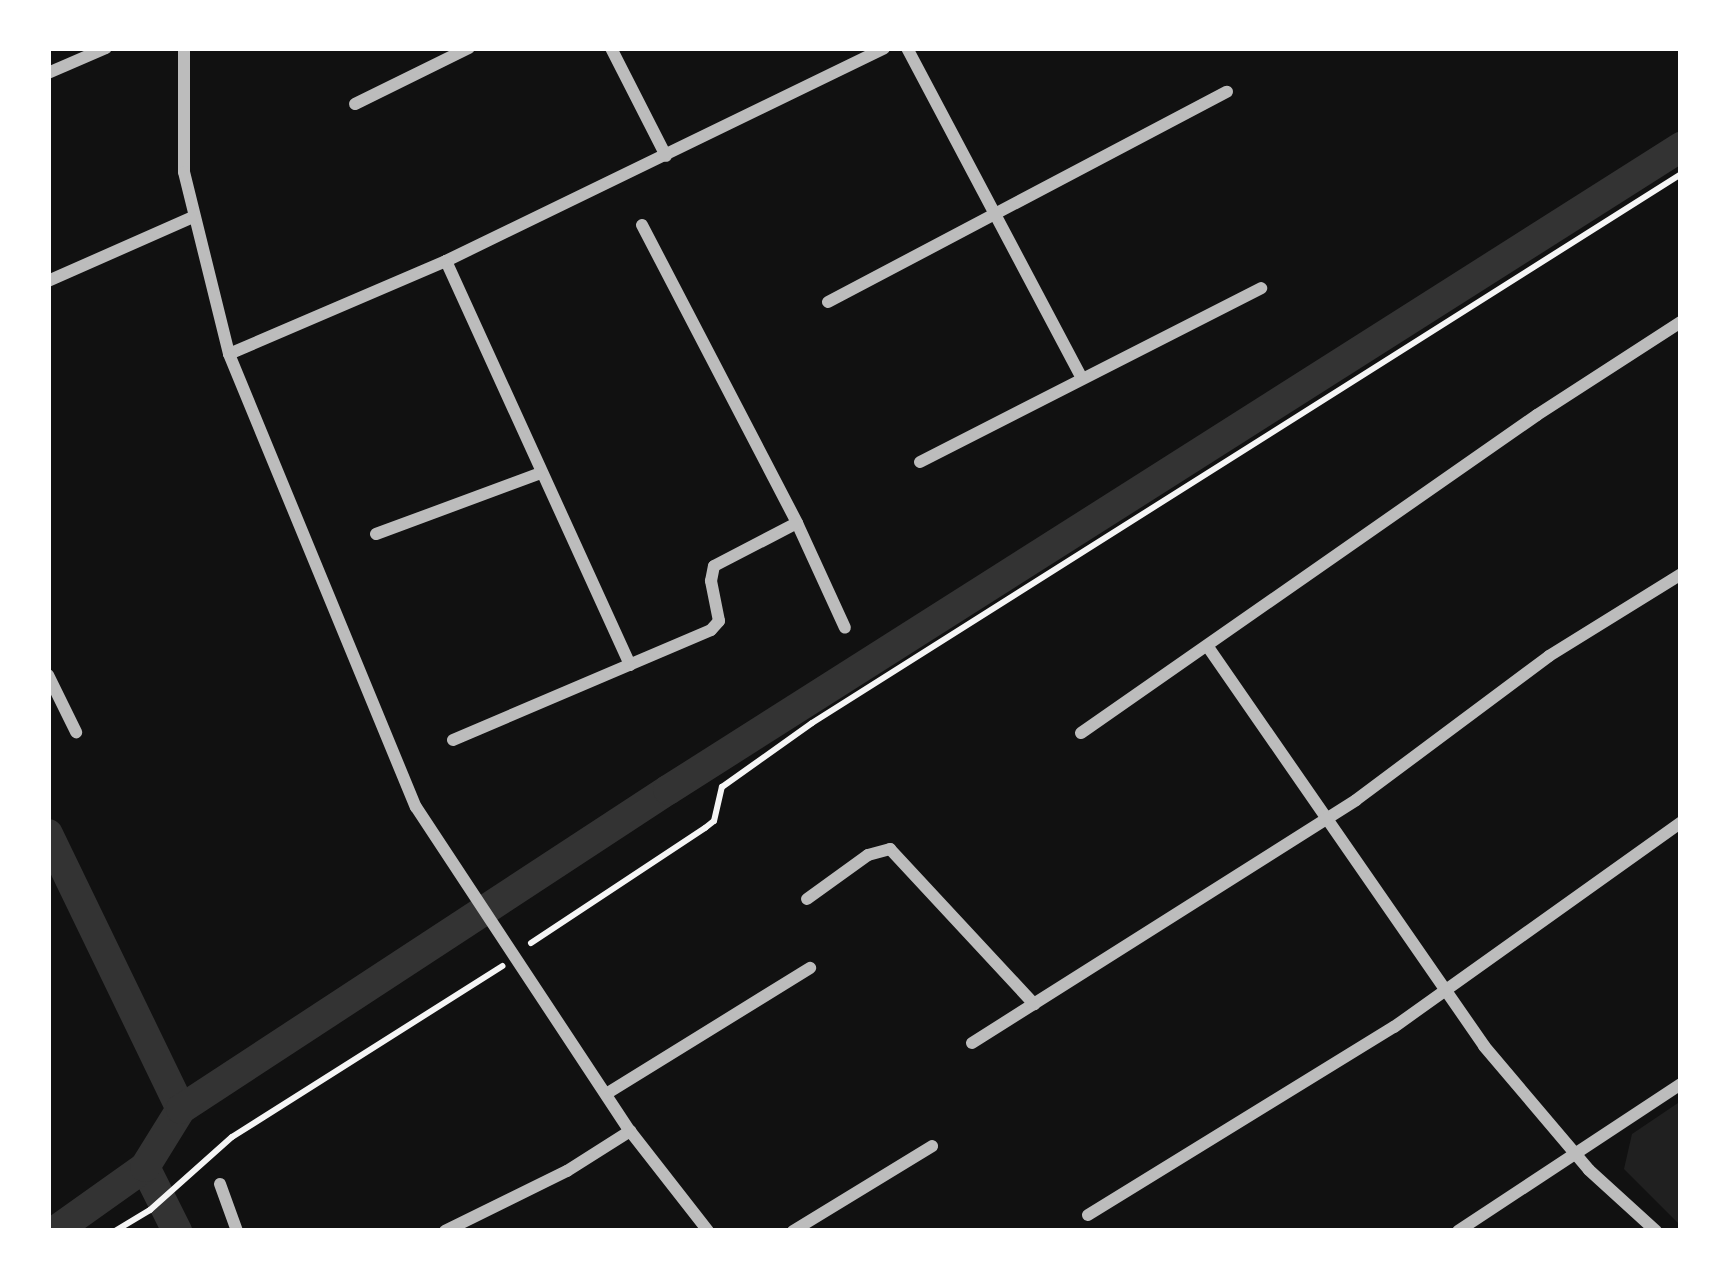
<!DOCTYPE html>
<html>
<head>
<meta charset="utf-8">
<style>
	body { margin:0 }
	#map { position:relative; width:1729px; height:1279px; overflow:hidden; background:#111; font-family:Raleway,sans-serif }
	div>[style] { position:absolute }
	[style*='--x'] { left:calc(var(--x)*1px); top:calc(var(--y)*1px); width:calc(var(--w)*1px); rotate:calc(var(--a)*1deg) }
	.green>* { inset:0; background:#202020 }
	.canal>* { height:30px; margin:-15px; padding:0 15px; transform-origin:15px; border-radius:15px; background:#333 }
	.path>* { height:6px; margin:-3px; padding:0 3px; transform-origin:3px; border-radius:3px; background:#f5f5f5 }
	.minor>* { height:12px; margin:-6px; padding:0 6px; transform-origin:6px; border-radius:6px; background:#bcbcbc }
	span { translate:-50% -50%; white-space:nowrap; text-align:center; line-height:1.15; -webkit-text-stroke:9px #fff; paint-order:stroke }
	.frame { position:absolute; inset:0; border:51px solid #fff; pointer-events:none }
</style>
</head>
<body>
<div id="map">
	<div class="green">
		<i style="clip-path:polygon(1681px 1101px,1681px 1226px,1624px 1169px,1632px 1134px)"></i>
	</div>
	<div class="canal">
		<i style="--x:48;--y:834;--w:305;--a:64.2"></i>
		<i style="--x:145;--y:1167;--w:72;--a:63.4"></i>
		<i style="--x:55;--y:1231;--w:110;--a:-35.4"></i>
		<i style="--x:145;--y:1167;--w:68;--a:-58.2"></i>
		<i style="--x:181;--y:1109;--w:582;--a:-33.23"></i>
		<i style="--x:668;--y:790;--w:1200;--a:-32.41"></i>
	</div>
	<div class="path">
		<i style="--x:531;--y:943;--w:209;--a:-33.5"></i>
		<i style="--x:705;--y:828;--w:11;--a:-38"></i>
		<i style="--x:714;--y:821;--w:35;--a:-77"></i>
		<i style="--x:722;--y:787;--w:110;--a:-35.4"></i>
		<i style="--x:812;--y:723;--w:1028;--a:-32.28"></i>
		<i style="--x:115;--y:1231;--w:41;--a:-31"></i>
		<i style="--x:150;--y:1210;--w:110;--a:-41.7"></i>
		<i style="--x:232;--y:1137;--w:320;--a:-32.3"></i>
	</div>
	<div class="minor">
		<i style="--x:184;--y:48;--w:124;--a:90"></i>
		<i style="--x:184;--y:172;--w:187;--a:76.1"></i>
		<i style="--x:229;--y:354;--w:490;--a:67.6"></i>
		<i style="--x:416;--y:807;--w:388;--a:56.6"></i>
		<i style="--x:630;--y:1131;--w:127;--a:52"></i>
		<i style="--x:611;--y:48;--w:121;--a:63"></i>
		<i style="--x:907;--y:48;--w:374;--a:62.1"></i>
		<i style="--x:48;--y:73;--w:63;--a:-23.3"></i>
		<i style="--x:355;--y:104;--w:127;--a:-26.2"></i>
		<i style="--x:642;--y:225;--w:336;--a:62.5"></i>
		<i style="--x:797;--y:523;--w:115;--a:65.4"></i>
		<i style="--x:446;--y:261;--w:444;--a:65.5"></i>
		<i style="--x:48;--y:281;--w:156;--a:-23.8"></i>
		<i style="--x:828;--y:302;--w:451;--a:-27.8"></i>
		<i style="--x:229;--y:354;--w:236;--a:-23.2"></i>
		<i style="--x:446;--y:261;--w:487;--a:-25.9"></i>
		<i style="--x:920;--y:462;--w:383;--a:-27"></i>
		<i style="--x:376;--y:534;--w:176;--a:-20.3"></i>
		<i style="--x:1208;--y:647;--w:485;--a:55.3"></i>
		<i style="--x:1484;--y:1046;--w:162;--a:49.7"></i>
		<i style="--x:1589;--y:1170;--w:91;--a:42.3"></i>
		<i style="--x:48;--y:675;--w:64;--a:63.8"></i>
		<i style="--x:1081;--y:733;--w:556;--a:-34.89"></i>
		<i style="--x:1537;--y:415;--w:171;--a:-32.9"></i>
		<i style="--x:453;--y:740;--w:280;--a:-23.1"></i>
		<i style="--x:711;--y:630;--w:12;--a:-48"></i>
		<i style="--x:719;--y:621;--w:41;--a:-101.3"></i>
		<i style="--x:711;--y:581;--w:15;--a:-79"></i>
		<i style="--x:714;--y:566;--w:93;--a:-27.4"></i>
		<i style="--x:807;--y:899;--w:75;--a:-35.8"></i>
		<i style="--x:868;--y:855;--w:23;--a:-15"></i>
		<i style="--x:890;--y:849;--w:212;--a:47.1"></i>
		<i style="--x:972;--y:1043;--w:454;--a:-32.3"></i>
		<i style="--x:1356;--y:800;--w:241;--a:-36.7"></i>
		<i style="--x:1549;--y:656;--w:155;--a:-31.8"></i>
		<i style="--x:606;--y:1094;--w:240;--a:-31.7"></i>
		<i style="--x:220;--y:1184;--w:50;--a:70.1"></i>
		<i style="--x:1088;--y:1215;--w:359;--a:-31.6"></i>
		<i style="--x:1394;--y:1027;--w:353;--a:-35.5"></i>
		<i style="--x:445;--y:1231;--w:136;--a:-26.2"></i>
		<i style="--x:567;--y:1171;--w:75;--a:-32.4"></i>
		<i style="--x:793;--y:1231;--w:163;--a:-31.4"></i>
		<i style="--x:1458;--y:1231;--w:267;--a:-33.4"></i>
	</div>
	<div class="frame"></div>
</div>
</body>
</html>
